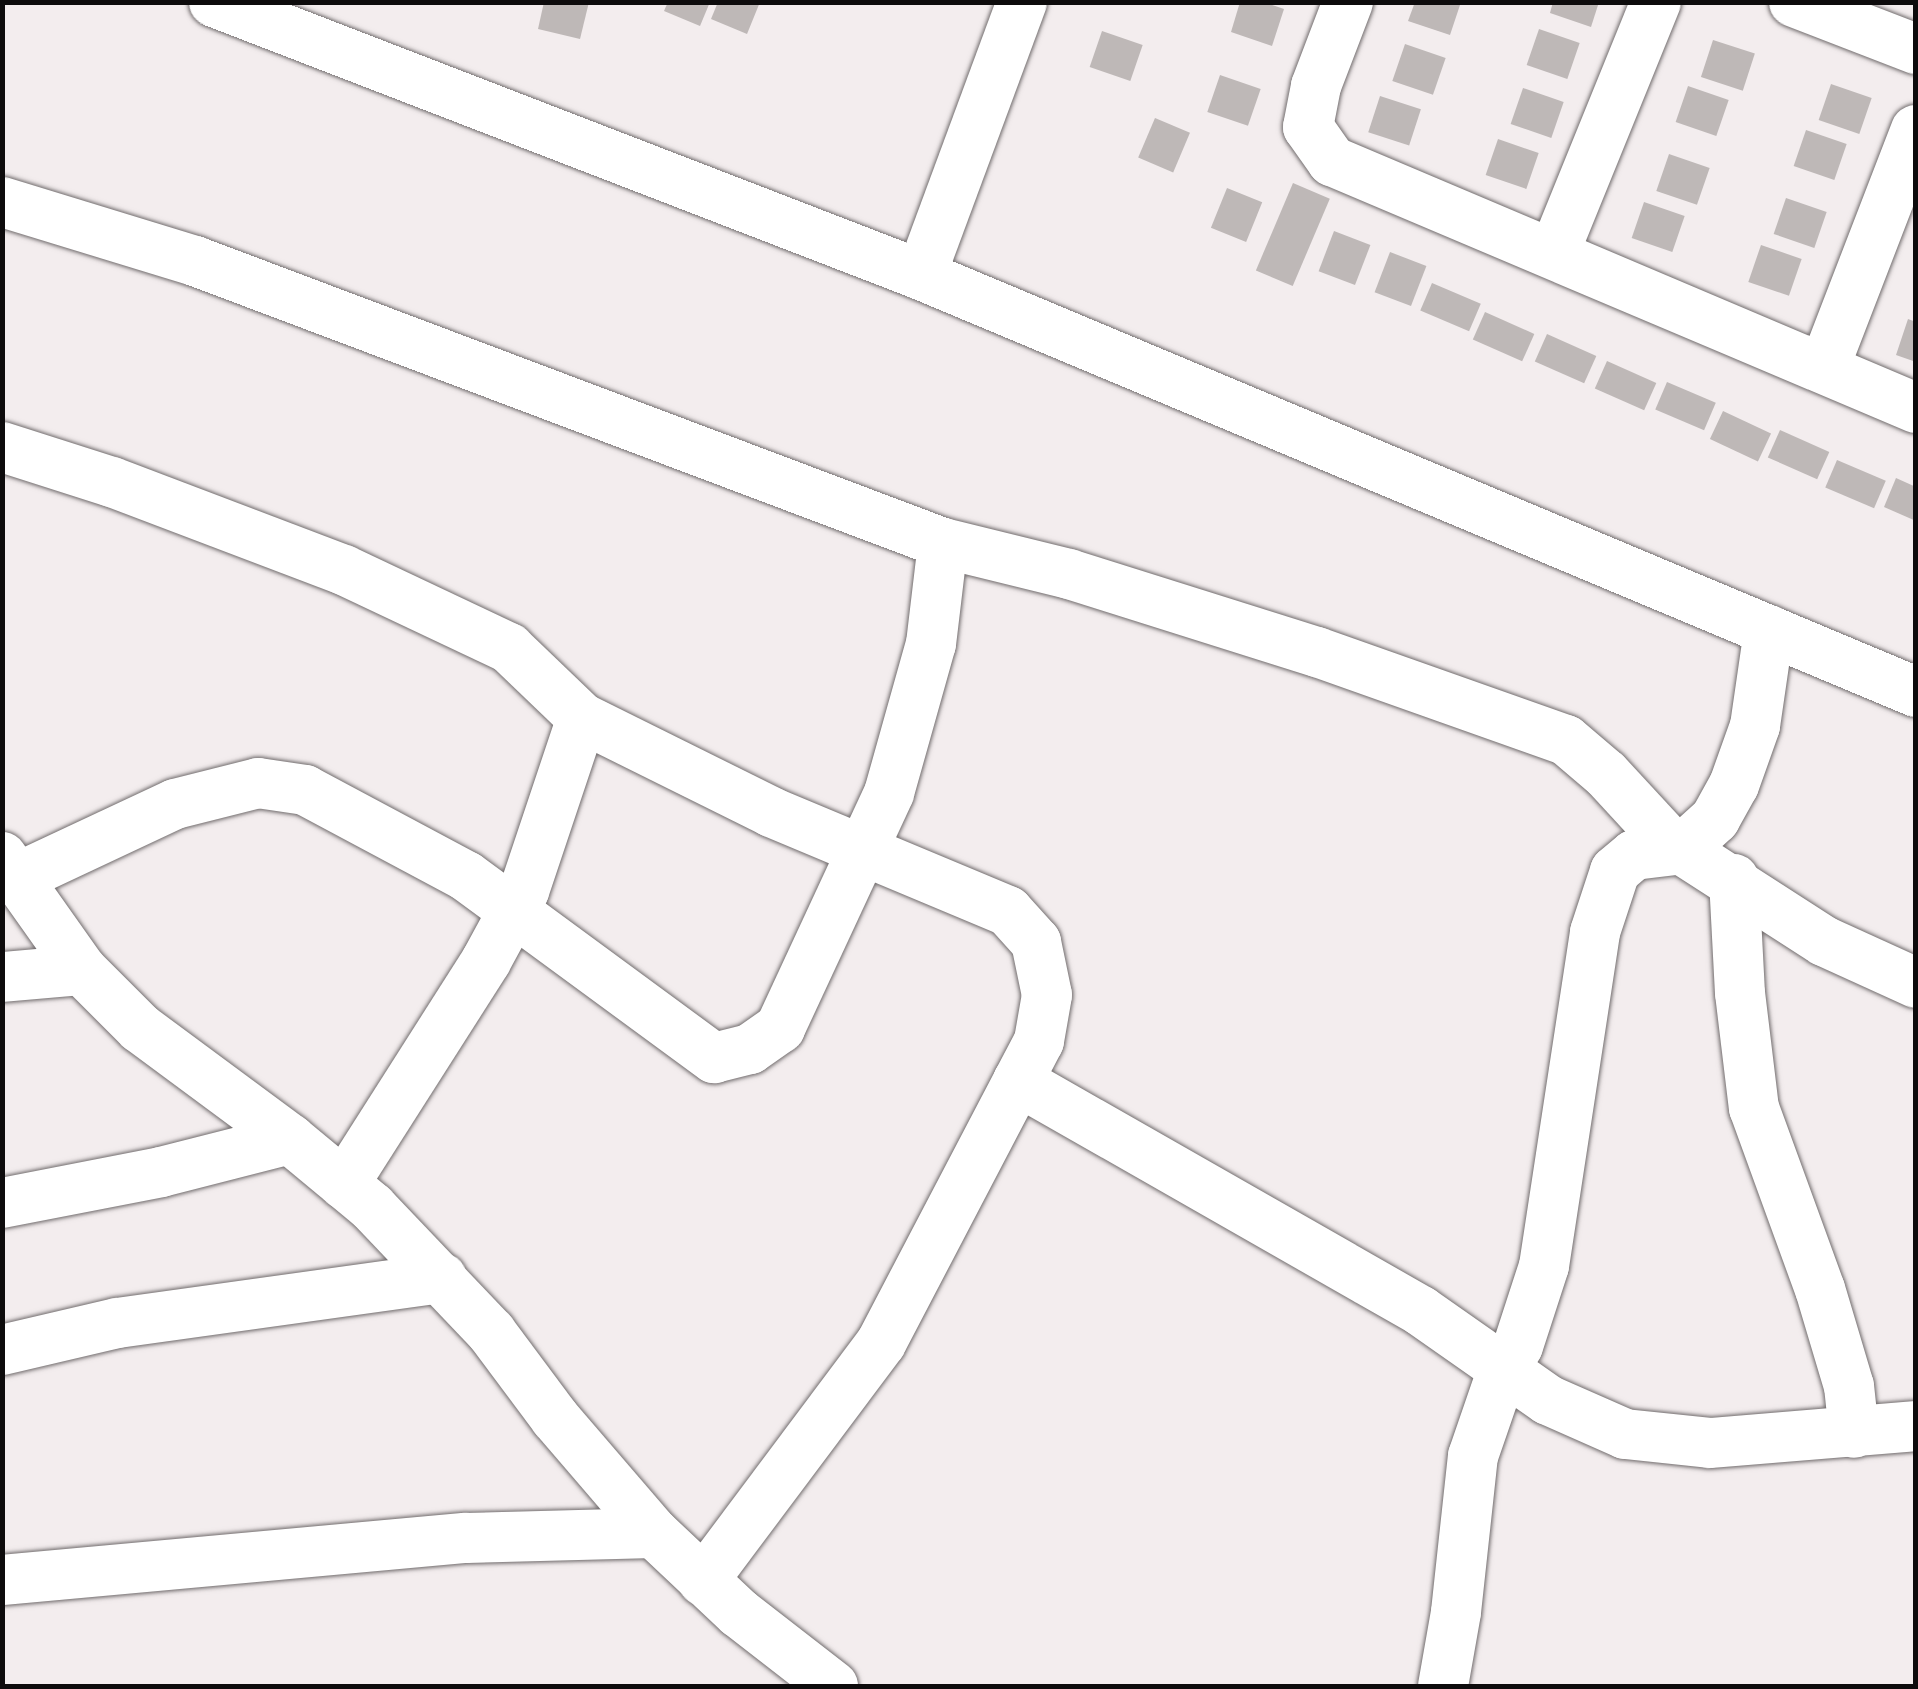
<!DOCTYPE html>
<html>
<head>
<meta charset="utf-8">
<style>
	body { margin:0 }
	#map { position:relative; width:1918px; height:1689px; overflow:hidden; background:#f3edee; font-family:"Times New Roman",serif }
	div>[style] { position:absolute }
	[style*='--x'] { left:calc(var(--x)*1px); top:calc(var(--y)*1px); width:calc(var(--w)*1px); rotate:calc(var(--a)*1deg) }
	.building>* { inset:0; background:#beb8b7; transform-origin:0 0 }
	.roads { filter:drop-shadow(0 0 2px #716c6d) drop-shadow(0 0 2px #716c6d) }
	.minor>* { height:50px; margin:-25px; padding:0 25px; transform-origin:25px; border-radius:25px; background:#fff }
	span { translate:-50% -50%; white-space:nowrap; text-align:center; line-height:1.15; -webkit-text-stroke:8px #f3edee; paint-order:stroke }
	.frame { position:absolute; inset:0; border:5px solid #0d0b0c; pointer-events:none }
</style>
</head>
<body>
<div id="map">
	<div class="building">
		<i style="clip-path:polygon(544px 2px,589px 2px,580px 39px,538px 29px)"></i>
		<i style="clip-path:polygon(668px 2px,710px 2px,700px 26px,664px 11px)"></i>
		<i style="clip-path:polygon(718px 2px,760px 2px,747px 34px,711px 19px)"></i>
		<i style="clip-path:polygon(1240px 2px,1263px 2px,1284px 9px,1272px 46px,1231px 32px)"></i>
		<i style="clip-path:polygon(1415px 2px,1461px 2px,1450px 35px,1408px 21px)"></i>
		<i style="clip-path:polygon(1553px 2px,1599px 2px,1591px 27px,1550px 13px)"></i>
		<i style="left:1539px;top:29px;width:43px;height:38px;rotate:19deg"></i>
		<i style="left:1102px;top:31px;width:43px;height:38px;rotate:19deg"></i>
		<i style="left:1713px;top:40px;width:44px;height:39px;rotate:18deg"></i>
		<i style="left:1405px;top:44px;width:43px;height:39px;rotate:19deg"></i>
		<i style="left:1220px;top:75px;width:43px;height:39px;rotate:19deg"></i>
		<i style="left:1831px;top:84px;width:43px;height:38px;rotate:19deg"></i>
		<i style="left:1688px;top:86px;width:43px;height:38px;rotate:19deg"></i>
		<i style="left:1523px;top:88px;width:43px;height:38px;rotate:19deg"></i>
		<i style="left:1380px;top:96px;width:43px;height:38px;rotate:18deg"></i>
		<i style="left:1155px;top:118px;width:38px;height:43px;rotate:23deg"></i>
		<i style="left:1806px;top:130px;width:43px;height:38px;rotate:19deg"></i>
		<i style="left:1498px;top:139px;width:43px;height:38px;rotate:19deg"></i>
		<i style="left:1669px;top:154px;width:43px;height:39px;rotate:19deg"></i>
		<i style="left:1293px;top:183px;width:40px;height:95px;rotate:23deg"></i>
		<i style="left:1227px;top:188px;width:38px;height:43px;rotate:22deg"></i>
		<i style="left:1786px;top:198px;width:43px;height:38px;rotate:19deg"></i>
		<i style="left:1644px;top:202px;width:43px;height:38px;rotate:19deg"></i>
		<i style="left:1334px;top:231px;width:39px;height:43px;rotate:21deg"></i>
		<i style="left:1761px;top:245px;width:43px;height:39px;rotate:19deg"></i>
		<i style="left:1390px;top:252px;width:39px;height:43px;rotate:21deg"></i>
		<i style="left:1432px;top:283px;width:53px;height:30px;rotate:23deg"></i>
		<i style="left:1485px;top:312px;width:54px;height:30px;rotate:24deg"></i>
		<i style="clip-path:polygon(1908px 319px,1916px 322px,1916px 362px,1896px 355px)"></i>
		<i style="left:1547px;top:334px;width:54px;height:30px;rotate:24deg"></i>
		<i style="left:1607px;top:361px;width:54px;height:30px;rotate:24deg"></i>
		<i style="left:1667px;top:382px;width:53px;height:30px;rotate:23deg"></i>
		<i style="left:1723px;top:411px;width:53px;height:31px;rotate:25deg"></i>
		<i style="left:1780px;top:430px;width:54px;height:30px;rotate:24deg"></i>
		<i style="left:1837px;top:460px;width:53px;height:30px;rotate:23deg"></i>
		<i style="clip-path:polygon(1896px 478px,1916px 487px,1916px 521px,1884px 507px)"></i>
	</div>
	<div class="roads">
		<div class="minor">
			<i style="--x:214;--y:2;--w:758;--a:21.11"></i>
			<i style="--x:921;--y:275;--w:1079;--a:22.74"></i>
			<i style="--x:1348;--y:2;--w:90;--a:110.9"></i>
			<i style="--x:1316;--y:86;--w:42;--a:101"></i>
			<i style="--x:1308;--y:127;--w:42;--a:54.8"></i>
			<i style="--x:1332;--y:161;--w:634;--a:22.93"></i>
			<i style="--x:1794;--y:2;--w:131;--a:21.1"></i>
			<i style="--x:2;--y:202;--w:202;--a:17"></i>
			<i style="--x:195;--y:261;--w:799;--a:20.66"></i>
			<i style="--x:943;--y:543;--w:130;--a:13.8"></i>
			<i style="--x:1069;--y:574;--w:260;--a:17.5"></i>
			<i style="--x:1317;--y:652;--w:264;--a:19.5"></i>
			<i style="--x:1566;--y:740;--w:52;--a:40.4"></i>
			<i style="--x:1606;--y:774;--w:90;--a:47.3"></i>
			<i style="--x:1667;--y:840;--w:187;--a:32.8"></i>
			<i style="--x:1824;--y:941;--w:101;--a:24.5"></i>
			<i style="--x:1554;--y:253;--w:271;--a:-67.9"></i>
			<i style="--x:921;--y:275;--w:291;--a:-69.7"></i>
			<i style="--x:1824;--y:368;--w:255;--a:-68.9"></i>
			<i style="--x:2;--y:447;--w:115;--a:17.7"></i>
			<i style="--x:112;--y:482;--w:248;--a:20.8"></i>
			<i style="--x:344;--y:570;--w:183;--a:25.3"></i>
			<i style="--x:509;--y:648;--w:101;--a:43.8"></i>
			<i style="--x:582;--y:718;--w:211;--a:26.4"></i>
			<i style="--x:771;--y:812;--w:257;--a:22.7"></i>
			<i style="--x:1008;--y:911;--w:42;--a:47.9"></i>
			<i style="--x:1036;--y:942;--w:54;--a:78.3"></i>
			<i style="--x:1047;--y:995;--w:47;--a:99.9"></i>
			<i style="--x:1039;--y:1041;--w:45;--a:117.7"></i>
			<i style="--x:1018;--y:1081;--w:296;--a:117.6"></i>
			<i style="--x:881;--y:1343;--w:297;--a:126.8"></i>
			<i style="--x:2;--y:857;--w:138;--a:54.7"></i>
			<i style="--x:82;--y:970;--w:82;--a:45"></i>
			<i style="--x:140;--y:1028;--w:187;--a:36.5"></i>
			<i style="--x:290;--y:1139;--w:107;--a:39.7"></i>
			<i style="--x:372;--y:1207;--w:173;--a:46.4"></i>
			<i style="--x:491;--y:1332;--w:107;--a:53.3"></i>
			<i style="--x:555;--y:1418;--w:152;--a:49.3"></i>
			<i style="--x:654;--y:1533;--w:117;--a:43.3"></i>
			<i style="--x:739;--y:1613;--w:119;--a:37.8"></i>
			<i style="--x:15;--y:879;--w:177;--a:-25.1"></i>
			<i style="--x:175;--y:804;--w:86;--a:-14.2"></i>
			<i style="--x:258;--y:783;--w:48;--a:8.5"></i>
			<i style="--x:305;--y:790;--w:183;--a:28.1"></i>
			<i style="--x:466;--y:876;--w:308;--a:36.3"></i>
			<i style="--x:714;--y:1058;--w:37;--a:-14"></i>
			<i style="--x:750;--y:1049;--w:37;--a:-35"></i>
			<i style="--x:780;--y:1028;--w:259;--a:-65.1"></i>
			<i style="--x:889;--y:793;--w:155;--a:-74.3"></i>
			<i style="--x:931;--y:644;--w:102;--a:-83.2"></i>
			<i style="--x:1734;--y:879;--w:114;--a:87"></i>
			<i style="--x:1740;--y:993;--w:116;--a:83.1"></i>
			<i style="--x:1754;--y:1108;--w:193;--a:70"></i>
			<i style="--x:1820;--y:1289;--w:101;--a:73.4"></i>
			<i style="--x:1849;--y:1386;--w:47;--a:83.9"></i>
			<i style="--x:2;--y:977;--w:80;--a:-5"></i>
			<i style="--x:1018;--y:1081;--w:464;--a:29.7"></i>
			<i style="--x:1421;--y:1311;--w:155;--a:35"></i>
			<i style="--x:1548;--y:1400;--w:84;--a:23.8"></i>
			<i style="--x:1625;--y:1434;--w:85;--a:6"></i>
			<i style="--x:1710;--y:1443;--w:207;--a:-4.7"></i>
			<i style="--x:344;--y:1184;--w:264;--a:-57.5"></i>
			<i style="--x:486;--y:961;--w:80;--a:-61.5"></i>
			<i style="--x:524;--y:891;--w:182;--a:-71.5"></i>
			<i style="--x:2;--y:1203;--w:162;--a:-11"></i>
			<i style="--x:161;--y:1172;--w:133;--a:-14.3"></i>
			<i style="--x:2;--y:1350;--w:118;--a:-13.2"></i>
			<i style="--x:117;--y:1323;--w:328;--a:-7.9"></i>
			<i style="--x:2;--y:1580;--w:466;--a:-5.2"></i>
			<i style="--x:466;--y:1538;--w:188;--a:-1.5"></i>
			<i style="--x:1443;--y:1686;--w:75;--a:-80"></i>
			<i style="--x:1456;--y:1612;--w:157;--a:-83.8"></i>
			<i style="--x:1473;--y:1456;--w:92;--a:-71"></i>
			<i style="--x:1503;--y:1369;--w:27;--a:-57"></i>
			<i style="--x:1518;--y:1346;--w:84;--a:-72"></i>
			<i style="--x:1544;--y:1266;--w:338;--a:-81.3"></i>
			<i style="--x:1595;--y:932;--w:64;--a:-71.8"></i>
			<i style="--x:1615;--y:871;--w:25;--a:-40"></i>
			<i style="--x:1634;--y:855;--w:48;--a:-7.1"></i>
			<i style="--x:1682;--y:849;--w:45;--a:-42.3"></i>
			<i style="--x:1715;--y:819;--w:39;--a:-61"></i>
			<i style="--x:1734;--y:785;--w:63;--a:-70.4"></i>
			<i style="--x:1755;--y:726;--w:97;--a:-81.7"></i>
		</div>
	</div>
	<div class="frame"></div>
</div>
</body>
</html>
